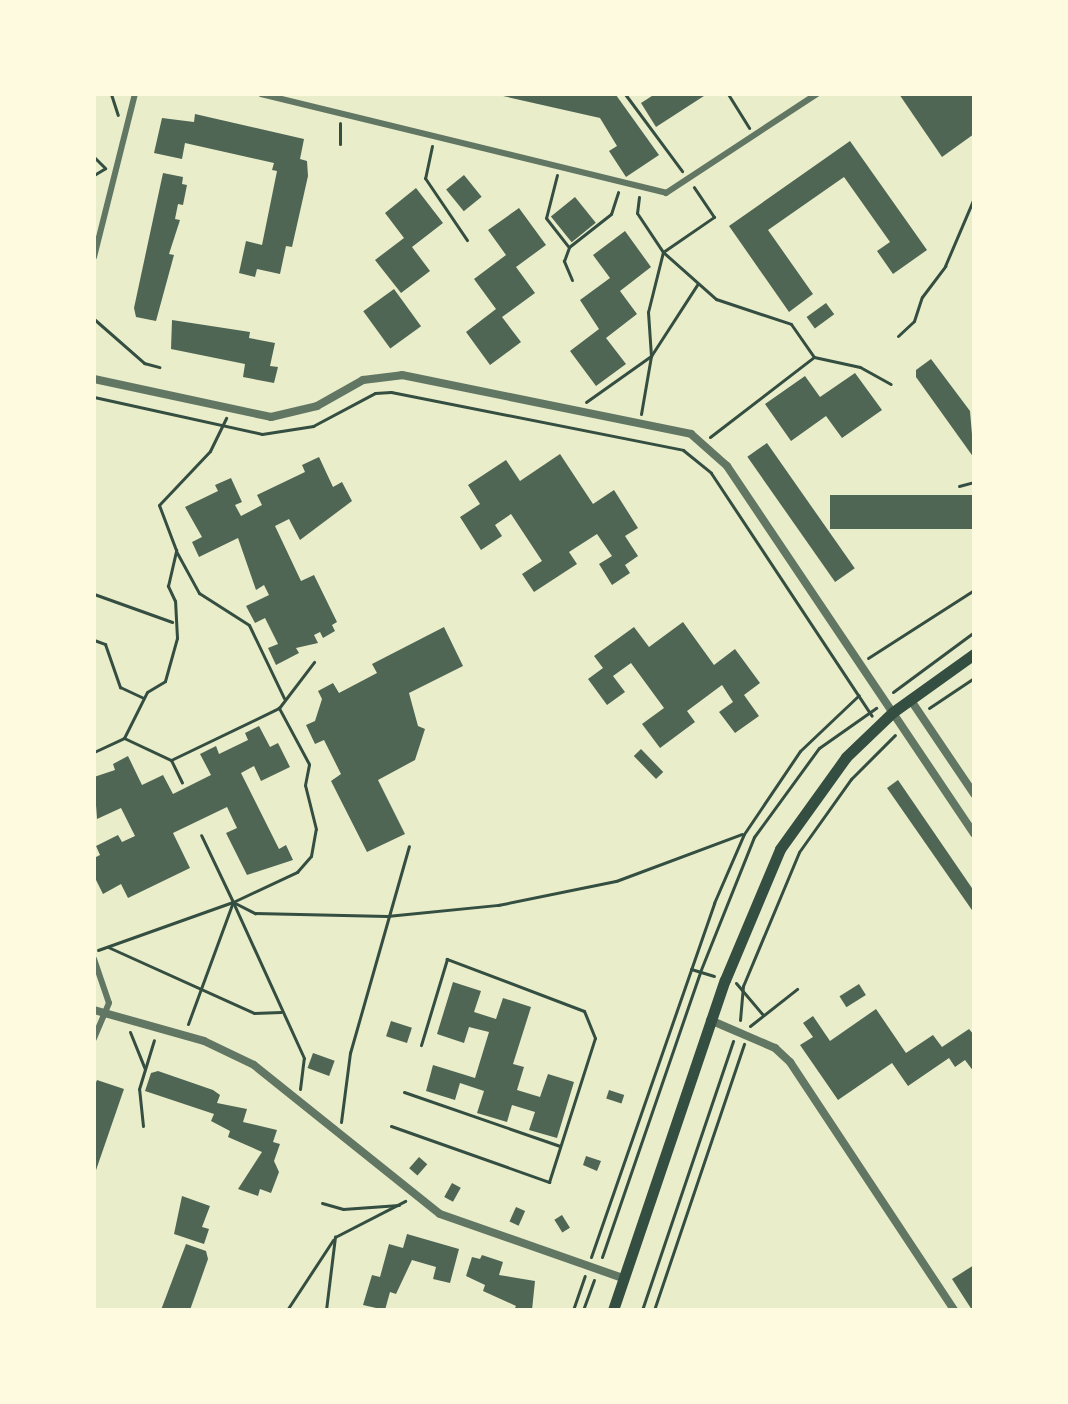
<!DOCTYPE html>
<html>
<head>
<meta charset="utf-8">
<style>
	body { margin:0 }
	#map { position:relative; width:1068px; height:1404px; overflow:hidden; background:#e9edc9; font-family:"DM Sans",sans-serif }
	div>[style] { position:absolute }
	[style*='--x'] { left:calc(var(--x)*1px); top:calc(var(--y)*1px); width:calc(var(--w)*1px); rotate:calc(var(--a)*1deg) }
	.building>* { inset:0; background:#4f6655; transform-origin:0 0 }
	.path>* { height:3px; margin:-1.5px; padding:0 1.5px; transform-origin:1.5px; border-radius:1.5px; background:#344e41 }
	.pedestrian>* { height:6px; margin:-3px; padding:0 3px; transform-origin:3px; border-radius:3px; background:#617663 }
	.minor>* { height:8px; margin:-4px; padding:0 4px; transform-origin:4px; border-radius:4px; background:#617663 }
	.secondary>* { height:11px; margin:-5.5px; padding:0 5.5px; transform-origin:5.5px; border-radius:5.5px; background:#344e41 }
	span { translate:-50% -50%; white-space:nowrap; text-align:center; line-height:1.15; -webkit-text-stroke:8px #fefae0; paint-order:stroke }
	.frame { position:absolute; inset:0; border:96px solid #fefae0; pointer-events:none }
</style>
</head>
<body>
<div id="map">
	<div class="building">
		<i style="clip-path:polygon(494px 94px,616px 95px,659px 155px,626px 177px,609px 151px,617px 146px,600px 118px)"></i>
		<i style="clip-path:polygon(655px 94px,707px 94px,656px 127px,641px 103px)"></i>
		<i style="clip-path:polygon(899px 94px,974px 94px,974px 134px,942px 157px)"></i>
		<i style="clip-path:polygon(195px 114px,304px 139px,300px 159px,307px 161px,308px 176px,292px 247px,286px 246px,280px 274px,257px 269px,255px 277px,239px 273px,246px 241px,262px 245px,277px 171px,272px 170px,274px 163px,185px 143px,182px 159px,154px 153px,162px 118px,194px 122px)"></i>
		<i style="clip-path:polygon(850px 141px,927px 250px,893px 274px,877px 251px,890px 242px,844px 177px,768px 230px,813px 294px,789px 312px,729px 226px)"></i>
		<i style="clip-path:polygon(163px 173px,183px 177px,182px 184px,187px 185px,183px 205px,178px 204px,175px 219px,180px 220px,169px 254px,174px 255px,156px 321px,136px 317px,134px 308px)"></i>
		<i style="left:464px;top:175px;width:28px;height:23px;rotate:51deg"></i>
		<i style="clip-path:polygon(416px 188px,443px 223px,412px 247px,430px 271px,401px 293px,375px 260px,404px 238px,385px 213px)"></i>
		<i style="left:575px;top:197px;width:33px;height:31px;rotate:51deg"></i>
		<i style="clip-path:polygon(519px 208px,546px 245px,516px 267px,535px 293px,502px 317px,521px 342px,490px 365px,466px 332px,496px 309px,474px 279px,506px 255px,488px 230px)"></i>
		<i style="clip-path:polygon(625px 231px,651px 267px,620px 291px,637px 314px,606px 338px,626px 364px,596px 386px,570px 351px,599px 329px,580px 300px,610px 278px,593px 255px)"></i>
		<i style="left:394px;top:289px;width:46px;height:38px;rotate:54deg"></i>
		<i style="left:826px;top:303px;width:14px;height:24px;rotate:54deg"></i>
		<i style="clip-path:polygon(172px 320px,250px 332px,249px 338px,275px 343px,270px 366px,278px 367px,274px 383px,243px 377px,245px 364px,171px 349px)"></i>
		<i style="clip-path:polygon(931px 359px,970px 411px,974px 458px,916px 377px,916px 370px)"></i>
		<i style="clip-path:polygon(855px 373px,882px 410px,842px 438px,826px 416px,791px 441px,765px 404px,805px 376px,820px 397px)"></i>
		<i style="left:767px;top:443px;width:153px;height:24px;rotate:55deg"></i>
		<i style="clip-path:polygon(560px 454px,593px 504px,614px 490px,638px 528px,625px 536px,638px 556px,625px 565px,630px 573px,612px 585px,599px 564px,612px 556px,597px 534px,569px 552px,577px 564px,534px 592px,522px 574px,542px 561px,511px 514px,495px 525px,502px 536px,481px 550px,460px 517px,480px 504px,468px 485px,506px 460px,520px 481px)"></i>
		<i style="clip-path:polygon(319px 457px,333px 487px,342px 482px,352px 501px,300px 540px,289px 519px,275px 526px,301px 581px,314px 575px,337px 622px,332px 625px,335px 631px,323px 638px,320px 632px,314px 635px,318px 643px,296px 648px,299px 653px,276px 665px,268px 648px,278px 644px,265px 618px,255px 623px,246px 606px,269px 595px,264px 585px,256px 590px,238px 538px,199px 557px,192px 542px,202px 537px,185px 507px,218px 491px,215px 485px,231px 478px,242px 502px,235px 505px,241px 516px,262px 505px,257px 495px,305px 472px,302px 465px)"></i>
		<i style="left:974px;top:495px;width:34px;height:144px;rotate:90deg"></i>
		<i style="clip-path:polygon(683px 622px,714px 665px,735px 649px,760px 683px,744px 695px,759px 716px,735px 733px,719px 712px,733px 702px,722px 685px,687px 711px,695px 722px,660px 748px,642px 724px,664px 708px,631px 663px,613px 676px,625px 692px,607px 705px,588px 679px,603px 668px,594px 656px,634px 627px,649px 647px)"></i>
		<i style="clip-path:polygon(444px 627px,463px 666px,409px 693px,418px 726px,425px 729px,415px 760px,378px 780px,405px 834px,367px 852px,331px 781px,341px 774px,324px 740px,315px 744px,306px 725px,315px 721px,322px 699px,318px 691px,333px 683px,339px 693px,377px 673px,372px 664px)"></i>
		<i style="clip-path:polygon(259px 726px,270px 747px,278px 743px,290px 767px,261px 781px,254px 766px,241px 773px,279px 849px,286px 845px,293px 860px,247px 875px,226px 833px,237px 828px,227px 807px,173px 833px,190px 868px,128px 898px,121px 884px,103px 894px,94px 876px,94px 858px,100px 855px,96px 846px,118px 835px,122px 842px,135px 836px,121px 808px,97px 819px,94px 777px,115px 770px,113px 764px,128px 756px,142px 785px,163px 775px,173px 794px,211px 775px,200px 754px,216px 746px,219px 754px,248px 740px,245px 733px)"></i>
		<i style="left:641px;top:749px;width:32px;height:10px;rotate:46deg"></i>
		<i style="clip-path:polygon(898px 780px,974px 891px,974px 913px,887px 788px)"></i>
		<i style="clip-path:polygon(453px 982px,481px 991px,474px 1012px,496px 1019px,503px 998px,531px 1007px,513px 1064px,524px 1067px,517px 1090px,540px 1097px,548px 1074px,574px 1082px,557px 1138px,529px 1130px,535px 1112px,512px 1105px,507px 1122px,477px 1113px,484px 1091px,460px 1083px,455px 1100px,426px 1091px,433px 1065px,475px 1078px,489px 1032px,469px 1027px,464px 1043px,437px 1034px)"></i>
		<i style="left:859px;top:984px;width:13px;height:23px;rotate:58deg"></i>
		<i style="clip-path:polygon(876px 1009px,906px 1053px,933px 1035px,942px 1047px,969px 1029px,974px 1035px,974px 1072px,965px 1060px,955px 1067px,949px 1058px,908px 1086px,892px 1063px,838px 1100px,800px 1045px,813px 1037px,803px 1023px,813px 1016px,830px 1041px)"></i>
		<i style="left:391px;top:1021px;width:22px;height:16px;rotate:18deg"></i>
		<i style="left:313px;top:1053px;width:23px;height:16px;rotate:20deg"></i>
		<i style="clip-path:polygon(158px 1071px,213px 1090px,220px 1095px,217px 1103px,247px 1109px,243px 1122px,277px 1130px,273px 1142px,280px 1144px,274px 1161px,279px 1172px,271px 1193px,260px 1189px,258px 1196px,238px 1189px,262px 1152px,228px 1137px,230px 1131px,211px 1121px,214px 1114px,145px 1091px,151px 1073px)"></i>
		<i style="clip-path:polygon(97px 1080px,124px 1089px,94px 1176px,94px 1087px)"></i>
		<i style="left:609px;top:1090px;width:16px;height:9px;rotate:18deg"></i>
		<i style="clip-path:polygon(586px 1156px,601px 1161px,597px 1171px,583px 1165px)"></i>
		<i style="left:419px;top:1157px;width:11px;height:15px;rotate:41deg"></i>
		<i style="left:452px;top:1183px;width:10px;height:16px;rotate:29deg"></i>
		<i style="clip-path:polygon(182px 1196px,210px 1206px,202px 1227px,209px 1229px,204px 1244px,174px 1234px)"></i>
		<i style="left:516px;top:1207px;width:10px;height:16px;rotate:24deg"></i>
		<i style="left:562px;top:1215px;width:15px;height:9px;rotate:58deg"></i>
		<i style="clip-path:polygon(407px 1234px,459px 1249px,450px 1283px,433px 1279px,436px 1267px,412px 1260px,396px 1294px,390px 1292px,385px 1310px,363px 1305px,372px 1275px,380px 1277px,389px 1244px,403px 1248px)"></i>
		<i style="clip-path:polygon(186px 1244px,206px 1251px,208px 1259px,190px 1310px,161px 1310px)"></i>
		<i style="clip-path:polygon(482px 1255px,503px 1262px,499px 1275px,535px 1281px,532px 1310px,514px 1310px,516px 1306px,483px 1291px,485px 1285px,466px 1276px,472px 1257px,480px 1259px)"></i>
		<i style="clip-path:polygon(974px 1265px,974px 1310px,972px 1310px,952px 1279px)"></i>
	</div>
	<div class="path">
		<i style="--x:111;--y:94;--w:22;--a:72"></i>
		<i style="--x:625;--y:94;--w:96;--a:53.5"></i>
		<i style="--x:728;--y:94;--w:40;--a:58"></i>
		<i style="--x:340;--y:123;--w:21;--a:90"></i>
		<i style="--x:432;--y:146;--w:33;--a:102"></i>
		<i style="--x:425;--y:178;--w:75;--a:55.9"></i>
		<i style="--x:94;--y:157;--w:16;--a:45"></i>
		<i style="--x:94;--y:175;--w:12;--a:-31"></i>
		<i style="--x:557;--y:175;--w:44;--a:104.3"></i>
		<i style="--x:546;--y:218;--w:36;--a:52"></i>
		<i style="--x:639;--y:197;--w:16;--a:97"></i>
		<i style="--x:637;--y:213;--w:47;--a:56.3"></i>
		<i style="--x:663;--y:252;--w:71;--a:41.6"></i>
		<i style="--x:716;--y:299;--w:79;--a:18.4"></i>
		<i style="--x:791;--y:324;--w:40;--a:55.1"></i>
		<i style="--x:814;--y:357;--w:47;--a:12.3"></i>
		<i style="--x:860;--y:367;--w:35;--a:29"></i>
		<i style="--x:572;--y:280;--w:21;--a:-113"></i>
		<i style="--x:564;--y:261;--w:15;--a:-70"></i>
		<i style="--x:569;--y:247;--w:53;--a:-38.2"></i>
		<i style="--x:611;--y:214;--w:23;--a:-72"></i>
		<i style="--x:94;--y:319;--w:67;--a:41.3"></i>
		<i style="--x:144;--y:363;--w:16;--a:15"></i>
		<i style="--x:898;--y:336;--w:22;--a:-43"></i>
		<i style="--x:914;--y:321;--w:25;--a:-72"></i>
		<i style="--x:922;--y:297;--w:39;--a:-53"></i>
		<i style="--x:945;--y:266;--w:74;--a:-66.9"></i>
		<i style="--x:94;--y:397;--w:172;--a:12.4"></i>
		<i style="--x:262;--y:434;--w:52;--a:-8.9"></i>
		<i style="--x:313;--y:426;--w:70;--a:-28"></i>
		<i style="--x:375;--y:393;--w:16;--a:-4"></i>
		<i style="--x:391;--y:392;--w:298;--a:11.2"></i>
		<i style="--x:683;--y:450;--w:36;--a:39"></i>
		<i style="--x:711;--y:473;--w:291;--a:56.5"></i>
		<i style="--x:586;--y:402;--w:80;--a:-35.3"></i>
		<i style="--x:651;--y:356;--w:85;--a:-57.1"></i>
		<i style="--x:641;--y:414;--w:59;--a:-80.2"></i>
		<i style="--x:651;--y:356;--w:44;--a:-93.9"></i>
		<i style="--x:648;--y:312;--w:62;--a:-76"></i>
		<i style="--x:663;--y:252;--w:62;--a:-34.5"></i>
		<i style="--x:714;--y:217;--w:36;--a:-124"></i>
		<i style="--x:710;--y:437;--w:131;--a:-37.6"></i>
		<i style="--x:959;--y:486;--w:16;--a:-15"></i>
		<i style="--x:176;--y:551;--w:48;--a:61.3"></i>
		<i style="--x:199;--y:593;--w:59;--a:32.6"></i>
		<i style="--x:249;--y:625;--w:81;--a:64.4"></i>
		<i style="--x:94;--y:594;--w:83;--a:19.7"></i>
		<i style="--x:94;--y:640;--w:12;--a:20"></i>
		<i style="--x:105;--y:644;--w:46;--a:70.8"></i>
		<i style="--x:120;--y:687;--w:26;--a:25"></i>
		<i style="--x:868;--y:658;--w:126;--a:-32.7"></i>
		<i style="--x:893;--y:692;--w:101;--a:-36.5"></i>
		<i style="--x:929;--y:708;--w:54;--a:-33.7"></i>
		<i style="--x:124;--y:738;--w:51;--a:-63.4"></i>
		<i style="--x:147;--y:692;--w:21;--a:-31"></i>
		<i style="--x:165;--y:681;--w:45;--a:-74.4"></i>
		<i style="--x:177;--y:638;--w:37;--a:-93"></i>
		<i style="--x:175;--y:601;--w:17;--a:-115"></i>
		<i style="--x:168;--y:586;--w:37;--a:-77"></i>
		<i style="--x:176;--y:550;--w:48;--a:-110.7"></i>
		<i style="--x:159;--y:505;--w:74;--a:-46.6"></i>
		<i style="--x:210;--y:451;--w:37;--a:-64"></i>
		<i style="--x:94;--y:752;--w:33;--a:-25"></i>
		<i style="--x:124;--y:738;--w:52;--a:25.1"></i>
		<i style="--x:171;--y:760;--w:120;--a:-25.7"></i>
		<i style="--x:171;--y:760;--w:25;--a:64"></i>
		<i style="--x:108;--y:947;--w:160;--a:24.3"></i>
		<i style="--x:254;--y:1013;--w:27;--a:-2"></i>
		<i style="--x:98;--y:950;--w:143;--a:-19.6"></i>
		<i style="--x:233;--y:902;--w:74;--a:-115.5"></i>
		<i style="--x:691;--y:969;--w:24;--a:17"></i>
		<i style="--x:736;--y:983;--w:42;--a:49.8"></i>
		<i style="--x:740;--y:1020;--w:34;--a:-85"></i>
		<i style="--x:743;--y:986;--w:145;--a:-67.3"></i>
		<i style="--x:799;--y:852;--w:90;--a:-54.5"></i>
		<i style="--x:851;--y:779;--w:62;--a:-45"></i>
		<i style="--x:188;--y:1024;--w:130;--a:-69.8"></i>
		<i style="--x:233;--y:902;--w:25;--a:27"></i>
		<i style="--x:255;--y:913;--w:132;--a:1.3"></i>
		<i style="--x:387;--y:916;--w:112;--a:-5.7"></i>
		<i style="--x:498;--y:905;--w:120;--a:-11.5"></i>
		<i style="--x:616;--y:881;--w:134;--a:-20.5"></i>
		<i style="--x:750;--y:1026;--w:60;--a:-38.2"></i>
		<i style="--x:130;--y:1032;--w:40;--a:68"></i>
		<i style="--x:300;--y:1089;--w:31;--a:-83"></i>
		<i style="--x:304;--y:1058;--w:171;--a:-114.5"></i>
		<i style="--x:233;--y:902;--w:71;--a:-25.1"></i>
		<i style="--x:297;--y:872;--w:21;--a:-49"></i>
		<i style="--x:311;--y:856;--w:27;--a:-80"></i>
		<i style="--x:316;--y:829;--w:45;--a:-104"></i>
		<i style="--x:305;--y:785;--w:21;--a:-79"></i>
		<i style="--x:309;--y:764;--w:64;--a:-118.2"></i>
		<i style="--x:279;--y:708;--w:58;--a:-52.7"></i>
		<i style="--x:404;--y:1092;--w:165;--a:19.1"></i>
		<i style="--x:341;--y:1122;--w:70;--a:-82.6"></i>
		<i style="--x:350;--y:1053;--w:215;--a:-74.1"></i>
		<i style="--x:143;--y:1126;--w:37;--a:-96"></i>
		<i style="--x:139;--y:1089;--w:51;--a:-73"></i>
		<i style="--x:391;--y:1126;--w:168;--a:19.5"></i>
		<i style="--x:549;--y:1182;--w:151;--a:-72.3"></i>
		<i style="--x:595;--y:1038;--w:29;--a:-112"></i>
		<i style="--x:584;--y:1011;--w:147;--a:-159.2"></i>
		<i style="--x:447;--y:959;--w:90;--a:106.8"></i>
		<i style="--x:322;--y:1203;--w:22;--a:16"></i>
		<i style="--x:343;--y:1209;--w:56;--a:-4.1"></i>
		<i style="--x:591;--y:1257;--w:375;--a:-70.8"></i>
		<i style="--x:714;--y:903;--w:75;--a:-66.5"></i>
		<i style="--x:744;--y:834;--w:100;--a:-56"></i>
		<i style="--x:800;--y:751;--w:81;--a:-43.5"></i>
		<i style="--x:602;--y:1257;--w:301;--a:-71"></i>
		<i style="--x:700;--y:972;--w:145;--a:-68.2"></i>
		<i style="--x:754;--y:837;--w:110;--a:-53.9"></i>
		<i style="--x:819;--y:748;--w:70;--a:-35.1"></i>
		<i style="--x:287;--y:1310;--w:84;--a:-56.7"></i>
		<i style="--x:326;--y:1310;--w:74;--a:-83"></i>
		<i style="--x:335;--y:1237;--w:79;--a:-27.2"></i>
		<i style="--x:573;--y:1310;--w:36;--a:-71"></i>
		<i style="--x:583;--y:1310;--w:32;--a:-70"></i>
		<i style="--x:642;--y:1310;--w:284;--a:-71.3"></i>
		<i style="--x:654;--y:1310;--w:281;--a:-71.3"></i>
	</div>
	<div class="pedestrian">
		<i style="--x:261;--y:94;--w:417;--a:13.7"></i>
		<i style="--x:666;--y:193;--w:181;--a:-33.3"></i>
		<i style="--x:94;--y:257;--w:168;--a:-75.9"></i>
		<i style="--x:94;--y:959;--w:46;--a:71.2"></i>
		<i style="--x:109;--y:1003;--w:39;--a:113"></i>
	</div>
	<div class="minor">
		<i style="--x:94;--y:379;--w:181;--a:12.1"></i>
		<i style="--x:271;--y:417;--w:47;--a:-13.4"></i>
		<i style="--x:317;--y:406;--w:53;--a:-29.5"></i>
		<i style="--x:363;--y:380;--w:39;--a:-7"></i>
		<i style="--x:402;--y:375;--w:295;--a:11.5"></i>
		<i style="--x:691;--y:434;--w:48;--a:41.6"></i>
		<i style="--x:727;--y:466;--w:443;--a:56.1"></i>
		<i style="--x:910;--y:699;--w:115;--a:56"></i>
		<i style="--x:94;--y:1010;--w:114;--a:15.7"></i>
		<i style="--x:204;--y:1041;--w:55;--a:25.6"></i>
		<i style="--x:254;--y:1065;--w:238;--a:38.7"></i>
		<i style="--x:440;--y:1214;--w:194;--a:19.3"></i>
		<i style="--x:710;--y:1020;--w:71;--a:23.3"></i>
		<i style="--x:775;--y:1048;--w:21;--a:43"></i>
		<i style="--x:790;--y:1062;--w:297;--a:56.5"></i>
	</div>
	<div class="secondary">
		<i style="--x:613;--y:1310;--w:348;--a:-71.3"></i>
		<i style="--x:725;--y:980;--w:142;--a:-67.2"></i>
		<i style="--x:780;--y:849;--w:113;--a:-54.3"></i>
		<i style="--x:846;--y:757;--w:65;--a:-43.8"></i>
		<i style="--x:893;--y:712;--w:100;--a:-35.6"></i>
	</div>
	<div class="frame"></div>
</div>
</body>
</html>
